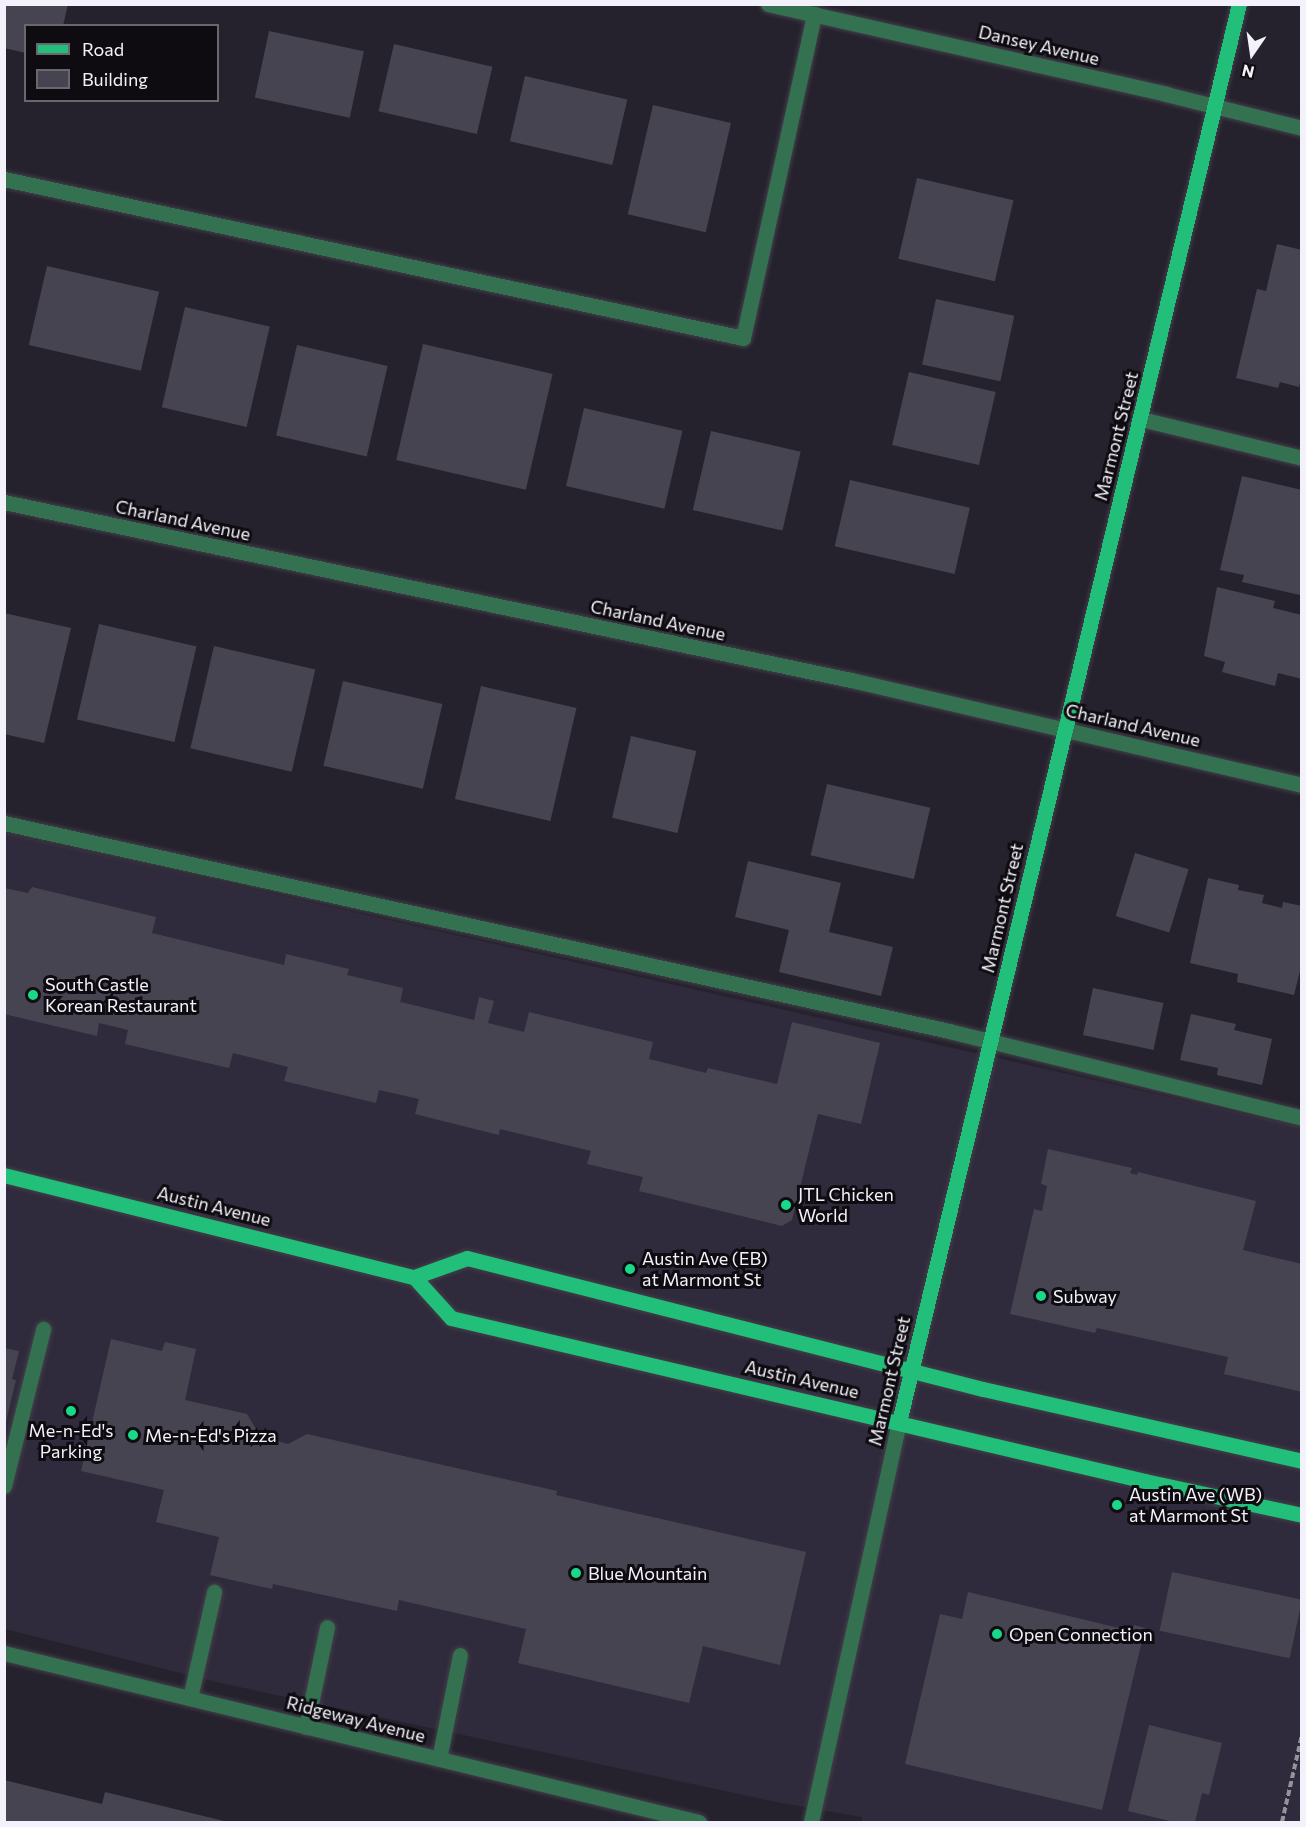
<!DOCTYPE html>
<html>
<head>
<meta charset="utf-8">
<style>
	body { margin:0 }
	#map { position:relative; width:1306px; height:1827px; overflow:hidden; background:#25222e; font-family:Commissioner,sans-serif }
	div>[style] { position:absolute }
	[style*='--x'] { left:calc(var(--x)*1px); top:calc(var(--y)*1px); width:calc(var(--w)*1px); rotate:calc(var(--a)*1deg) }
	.built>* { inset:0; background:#302b3c }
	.building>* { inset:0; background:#474451; transform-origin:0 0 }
	.path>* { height:4px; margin-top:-2px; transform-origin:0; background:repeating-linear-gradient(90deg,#94929b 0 6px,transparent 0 9px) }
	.roads { filter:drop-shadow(0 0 2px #423f4a) drop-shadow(0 0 2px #423f4a) }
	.minor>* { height:15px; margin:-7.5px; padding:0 7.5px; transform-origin:7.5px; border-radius:7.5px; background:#337150 }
	.major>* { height:15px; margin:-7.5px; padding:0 7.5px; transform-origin:7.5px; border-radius:7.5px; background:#22bf7a }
	.dots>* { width:16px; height:16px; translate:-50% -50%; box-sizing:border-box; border:3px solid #0e0c11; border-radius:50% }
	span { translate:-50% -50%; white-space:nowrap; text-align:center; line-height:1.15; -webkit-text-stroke:6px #0e0c11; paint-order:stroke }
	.street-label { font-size:18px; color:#f3f1f9 }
	.poi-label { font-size:18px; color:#f3f1f9 }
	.left { translate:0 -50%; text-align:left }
	.frame { position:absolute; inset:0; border:6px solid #f3f1f9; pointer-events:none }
	.legend { position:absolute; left:24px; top:24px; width:195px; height:78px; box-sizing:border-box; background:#0e0c11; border:2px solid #6a686e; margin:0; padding:8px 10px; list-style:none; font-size:18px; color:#f3f1f9 }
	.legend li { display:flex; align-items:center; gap:12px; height:30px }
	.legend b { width:30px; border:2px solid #6a686e }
	.north { position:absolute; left:1222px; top:24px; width:60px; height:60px; -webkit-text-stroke:4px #0e0c11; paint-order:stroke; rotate:193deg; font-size:16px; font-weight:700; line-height:24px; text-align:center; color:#f3f1f9 }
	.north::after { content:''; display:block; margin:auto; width:21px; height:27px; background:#f3f1f9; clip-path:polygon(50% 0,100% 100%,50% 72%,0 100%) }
</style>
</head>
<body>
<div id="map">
	<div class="built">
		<i style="clip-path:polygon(5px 833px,1301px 1127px,1301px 1822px,862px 1822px,862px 1817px,781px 1803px,216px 1682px,5px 1629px)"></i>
	</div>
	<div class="building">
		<i style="clip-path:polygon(4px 4px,68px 4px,63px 26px,26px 26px,26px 53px,4px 48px)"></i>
		<i style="left:269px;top:31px;width:97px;height:68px;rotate:12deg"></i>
		<i style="left:394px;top:44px;width:101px;height:69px;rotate:13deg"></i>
		<i style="left:525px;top:76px;width:105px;height:67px;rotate:13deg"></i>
		<i style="left:653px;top:105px;width:80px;height:112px;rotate:13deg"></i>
		<i style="left:917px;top:178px;width:99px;height:83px;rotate:13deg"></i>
		<i style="clip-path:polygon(1277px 244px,1302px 250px,1302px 375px,1299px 387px,1280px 382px,1278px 388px,1236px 378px,1257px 289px,1266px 291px)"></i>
		<i style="left:47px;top:266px;width:115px;height:81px;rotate:13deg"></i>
		<i style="left:936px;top:299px;width:80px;height:67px;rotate:12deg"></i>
		<i style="left:185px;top:307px;width:87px;height:103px;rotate:13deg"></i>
		<i style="left:423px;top:344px;width:133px;height:119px;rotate:13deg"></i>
		<i style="left:297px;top:345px;width:93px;height:93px;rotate:13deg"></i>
		<i style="left:909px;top:372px;width:89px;height:75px;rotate:13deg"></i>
		<i style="left:584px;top:408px;width:101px;height:80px;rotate:13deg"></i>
		<i style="left:711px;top:431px;width:92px;height:81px;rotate:13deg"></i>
		<i style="clip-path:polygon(1242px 476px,1302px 490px,1300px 595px,1242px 582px,1244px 575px,1220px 570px)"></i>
		<i style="left:850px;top:480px;width:123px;height:68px;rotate:13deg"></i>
		<i style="clip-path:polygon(1217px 587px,1275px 601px,1273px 608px,1302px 615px,1302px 679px,1278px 673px,1275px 686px,1222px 672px,1225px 662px,1204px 656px)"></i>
		<i style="clip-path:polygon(4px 613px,71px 628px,44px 743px,4px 734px)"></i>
		<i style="left:99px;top:624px;width:100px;height:98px;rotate:13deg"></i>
		<i style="left:214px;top:646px;width:104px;height:105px;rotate:13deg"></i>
		<i style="left:343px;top:681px;width:102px;height:87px;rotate:13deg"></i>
		<i style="left:481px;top:686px;width:98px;height:116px;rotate:13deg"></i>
		<i style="left:631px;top:736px;width:67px;height:84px;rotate:13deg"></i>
		<i style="left:827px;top:784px;width:106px;height:73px;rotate:13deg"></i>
		<i style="left:1135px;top:853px;width:56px;height:66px;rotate:17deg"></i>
		<i style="clip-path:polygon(748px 861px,841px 883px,829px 932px,893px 947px,881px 996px,779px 972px,789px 930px,735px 917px)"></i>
		<i style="clip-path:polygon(1208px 878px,1239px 885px,1238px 890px,1264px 895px,1262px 903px,1282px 908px,1283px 902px,1302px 906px,1302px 963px,1294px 995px,1237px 982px,1238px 974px,1190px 963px)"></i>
		<i style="clip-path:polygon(32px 887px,156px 917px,152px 933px,284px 965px,286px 954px,349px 969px,347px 975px,403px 988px,400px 1004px,401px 1002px,474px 1020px,479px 997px,494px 1001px,488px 1023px,524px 1032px,529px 1012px,653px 1042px,649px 1059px,706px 1073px,708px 1068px,777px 1084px,792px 1022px,880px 1043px,861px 1124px,818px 1114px,792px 1220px,782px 1226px,639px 1191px,643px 1177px,587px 1164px,591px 1151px,500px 1129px,499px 1135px,415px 1114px,419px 1099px,379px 1090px,376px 1103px,284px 1081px,288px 1067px,233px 1053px,229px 1068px,125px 1044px,128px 1030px,99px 1023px,97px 1036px,4px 1014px,4px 888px,28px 893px)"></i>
		<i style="left:1093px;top:988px;width:72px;height:48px;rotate:12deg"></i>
		<i style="clip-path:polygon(1191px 1014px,1236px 1024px,1234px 1030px,1272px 1039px,1262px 1085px,1217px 1075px,1218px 1068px,1180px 1060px)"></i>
		<i style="clip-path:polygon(1048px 1149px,1132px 1168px,1130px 1173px,1137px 1175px,1138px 1172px,1256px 1201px,1243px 1250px,1302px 1264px,1302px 1392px,1224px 1374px,1228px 1357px,1097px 1328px,1095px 1333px,1010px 1314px,1034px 1209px,1042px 1211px,1047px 1186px,1041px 1184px)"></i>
		<i style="clip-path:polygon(111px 1339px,162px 1351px,165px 1342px,196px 1349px,185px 1400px,247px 1414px,260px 1436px,288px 1444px,307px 1434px,557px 1491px,556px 1495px,806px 1552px,780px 1665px,703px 1646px,689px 1703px,518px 1663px,526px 1629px,399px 1600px,397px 1611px,273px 1584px,272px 1589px,210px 1575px,219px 1537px,156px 1522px,164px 1490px,81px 1471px)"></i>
		<i style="clip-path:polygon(4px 1348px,19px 1351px,12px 1379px,16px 1380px,5px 1426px)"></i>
		<i style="left:1172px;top:1572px;width:133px;height:60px;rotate:12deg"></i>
		<i style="clip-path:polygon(968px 1592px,1132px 1631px,1134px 1625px,1145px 1628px,1102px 1810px,905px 1764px,940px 1614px,962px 1619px)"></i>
		<i style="clip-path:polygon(1149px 1725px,1222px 1743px,1209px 1795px,1202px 1793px,1195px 1822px,1174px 1822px,1128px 1811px)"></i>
		<i style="clip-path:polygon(4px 1780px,102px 1804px,105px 1792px,228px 1822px,4px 1822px)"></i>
	</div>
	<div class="path">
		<i style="--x:1282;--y:1822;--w:89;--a:-77.1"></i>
	</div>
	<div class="roads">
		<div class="minor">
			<i style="--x:768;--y:4;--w:408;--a:12.7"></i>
			<i style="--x:1166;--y:94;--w:140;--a:14"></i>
			<i style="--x:4;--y:179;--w:756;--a:12.14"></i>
			<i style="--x:743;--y:338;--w:332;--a:-77.6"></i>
			<i style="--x:1141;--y:419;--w:166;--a:13.6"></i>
			<i style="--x:4;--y:502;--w:866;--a:11.87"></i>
			<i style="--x:851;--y:680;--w:463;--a:13.1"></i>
			<i style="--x:4;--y:823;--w:968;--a:12.41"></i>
			<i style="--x:949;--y:1031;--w:364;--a:13.8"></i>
			<i style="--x:4;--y:1486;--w:162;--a:-76"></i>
			<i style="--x:4;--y:1653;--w:715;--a:13.67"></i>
			<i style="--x:190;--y:1698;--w:109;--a:-77.2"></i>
			<i style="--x:306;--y:1727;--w:102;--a:-78.1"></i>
			<i style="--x:439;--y:1759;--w:106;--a:-78.6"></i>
			<i style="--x:811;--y:1822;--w:410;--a:-77.6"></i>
		</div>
		<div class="major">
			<i style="--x:4;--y:1175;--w:422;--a:14"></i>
			<i style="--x:414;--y:1277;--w:55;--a:47.9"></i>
			<i style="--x:451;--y:1318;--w:713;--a:13.22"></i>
			<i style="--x:1145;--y:1481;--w:161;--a:12.2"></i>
			<i style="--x:414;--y:1277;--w:56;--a:-19.7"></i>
			<i style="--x:467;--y:1258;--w:532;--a:14.25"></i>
			<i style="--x:983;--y:1389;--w:327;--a:12.7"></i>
			<i style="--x:899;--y:1422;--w:1458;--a:-76.52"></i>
		</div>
	</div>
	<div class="dots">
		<i style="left:33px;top:995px;background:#17d989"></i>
		<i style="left:786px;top:1205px;background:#17d989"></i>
		<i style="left:630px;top:1269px;background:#17d989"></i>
		<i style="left:1041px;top:1296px;background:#17d989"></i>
		<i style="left:71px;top:1411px;background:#17d989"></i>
		<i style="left:133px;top:1435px;background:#17d989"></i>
		<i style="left:1117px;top:1505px;background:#17d989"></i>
		<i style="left:576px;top:1573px;background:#17d989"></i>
		<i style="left:997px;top:1634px;background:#17d989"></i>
	</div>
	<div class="street-label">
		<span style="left:1039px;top:45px;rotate:13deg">Dansey Avenue</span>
		<span style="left:1116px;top:436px;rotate:-76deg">Marmont Street</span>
		<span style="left:183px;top:520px;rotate:12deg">Charland Avenue</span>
		<span style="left:658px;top:620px;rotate:12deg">Charland Avenue</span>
		<span style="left:1133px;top:725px;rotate:13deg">Charland Avenue</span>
		<span style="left:1002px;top:908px;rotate:-77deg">Marmont Street</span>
		<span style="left:214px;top:1206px;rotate:14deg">Austin Avenue</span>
		<span style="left:802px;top:1379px;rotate:13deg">Austin Avenue</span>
		<span style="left:889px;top:1381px;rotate:-77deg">Marmont Street</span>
		<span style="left:356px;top:1719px;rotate:14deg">Ridgeway Avenue</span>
	</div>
	<div class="poi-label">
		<span class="left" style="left:45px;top:995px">South Castle<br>Korean Restaurant</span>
		<span class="left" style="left:798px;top:1205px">JTL Chicken<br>World</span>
		<span class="left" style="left:642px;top:1269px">Austin Ave (EB)<br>at Marmont St</span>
		<span class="left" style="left:1053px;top:1296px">Subway</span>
		<span style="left:71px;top:1441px">Me-n-Ed's<br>Parking</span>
		<span class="left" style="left:145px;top:1435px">Me-n-Ed's Pizza</span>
		<span class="left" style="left:1129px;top:1505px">Austin Ave (WB)<br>at Marmont St</span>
		<span class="left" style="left:588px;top:1573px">Blue Mountain</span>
		<span class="left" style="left:1009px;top:1634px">Open Connection</span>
	</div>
	<div class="frame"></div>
	<ul class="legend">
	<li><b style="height:8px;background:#22bf7a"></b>Road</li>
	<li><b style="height:16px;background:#474451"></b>Building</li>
	</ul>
	<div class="north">N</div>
</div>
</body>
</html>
